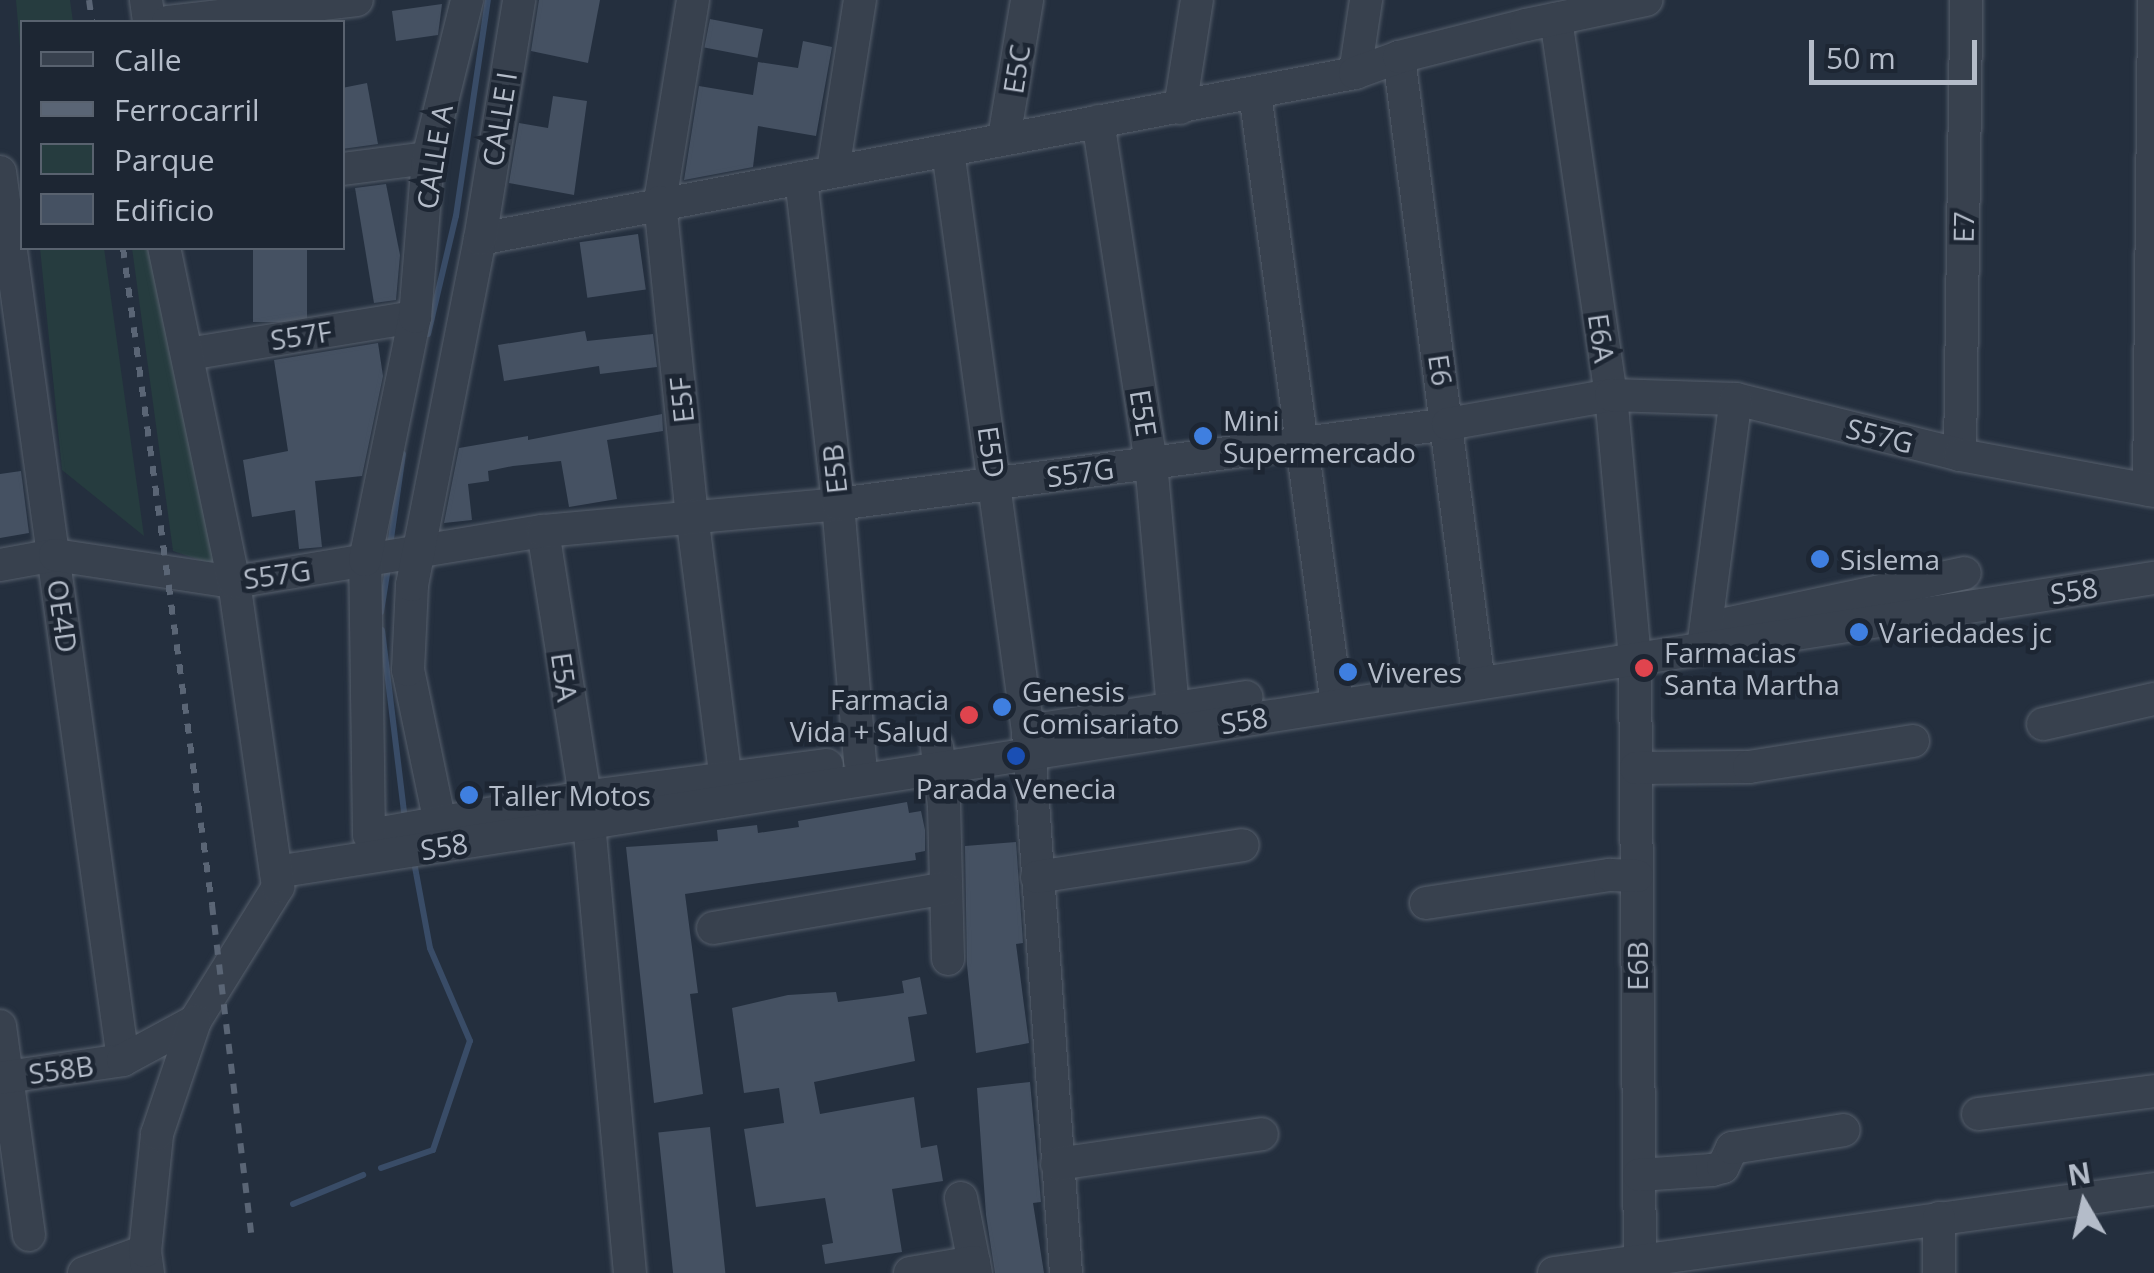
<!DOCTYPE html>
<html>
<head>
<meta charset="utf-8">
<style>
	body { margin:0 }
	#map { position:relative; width:2154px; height:1273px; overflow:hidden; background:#242f3e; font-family:"Open Sans",sans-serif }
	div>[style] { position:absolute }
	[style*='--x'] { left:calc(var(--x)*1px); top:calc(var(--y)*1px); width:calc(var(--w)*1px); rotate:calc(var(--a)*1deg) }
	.green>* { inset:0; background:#263c3f }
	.stream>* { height:6px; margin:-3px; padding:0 3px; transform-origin:3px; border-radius:3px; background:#394c67 }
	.building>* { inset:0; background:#455162; transform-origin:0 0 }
	.roads { filter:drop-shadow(0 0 2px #565f6c) drop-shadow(0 0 2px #565f6c) }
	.minor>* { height:32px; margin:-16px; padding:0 16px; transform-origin:16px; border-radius:16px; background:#38414e }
	.rail>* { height:6px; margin-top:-3px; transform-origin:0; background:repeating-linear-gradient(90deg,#5a6575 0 10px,transparent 0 20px) }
	.dots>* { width:28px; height:28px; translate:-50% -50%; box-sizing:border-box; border:5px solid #1d2633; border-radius:50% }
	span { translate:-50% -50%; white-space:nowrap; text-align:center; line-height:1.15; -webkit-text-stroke:9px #1d2633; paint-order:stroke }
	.street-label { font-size:28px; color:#b4bcc9 }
	.poi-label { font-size:28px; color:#b4bcc9 }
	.left { translate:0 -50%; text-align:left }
	.right { translate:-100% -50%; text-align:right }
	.legend { position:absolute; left:20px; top:20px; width:325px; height:230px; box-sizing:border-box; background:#1d2633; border:2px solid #59626f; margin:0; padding:12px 18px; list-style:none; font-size:30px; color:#b4bcc9 }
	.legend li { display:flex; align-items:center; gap:20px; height:50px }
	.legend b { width:50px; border:2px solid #59626f }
	.north { position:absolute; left:2034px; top:1153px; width:100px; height:100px; -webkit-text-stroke:8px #1d2633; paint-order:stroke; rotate:351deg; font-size:28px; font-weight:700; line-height:40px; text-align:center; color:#b4bcc9 }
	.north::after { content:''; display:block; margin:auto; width:35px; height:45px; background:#b4bcc9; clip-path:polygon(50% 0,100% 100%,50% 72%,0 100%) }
	.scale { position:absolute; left:1809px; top:40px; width:168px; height:45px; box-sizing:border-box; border:5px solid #b4bcc9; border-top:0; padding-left:12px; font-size:30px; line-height:35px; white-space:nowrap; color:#b4bcc9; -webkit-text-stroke:8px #1d2633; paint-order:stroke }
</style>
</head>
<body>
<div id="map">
	<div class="green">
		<i style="clip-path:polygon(16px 0,70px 0,73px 22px,22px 22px,22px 71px)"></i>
		<i style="clip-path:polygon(40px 248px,104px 248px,144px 536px,62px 470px)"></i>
		<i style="clip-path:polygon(132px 248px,164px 248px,218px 566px,173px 551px)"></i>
	</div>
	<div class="stream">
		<i style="--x:428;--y:334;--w:121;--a:-76.7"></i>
		<i style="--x:456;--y:216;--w:218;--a:-81.6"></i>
		<i style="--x:390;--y:546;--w:93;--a:-82"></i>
		<i style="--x:381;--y:612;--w:45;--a:-81"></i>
		<i style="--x:382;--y:630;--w:191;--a:83.1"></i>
		<i style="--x:381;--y:1168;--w:55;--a:-19.1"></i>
		<i style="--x:433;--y:1150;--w:115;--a:-71.3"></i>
		<i style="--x:470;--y:1041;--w:101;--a:-113.3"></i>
		<i style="--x:430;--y:948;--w:87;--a:-100.5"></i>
		<i style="--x:293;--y:1204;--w:76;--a:-22.5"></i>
	</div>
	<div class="building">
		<i style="clip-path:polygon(539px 0,600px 0,588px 63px,531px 51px)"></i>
		<i style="clip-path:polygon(442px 4px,438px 35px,396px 41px,392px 11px)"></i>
		<i style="left:710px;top:19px;width:54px;height:29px;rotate:11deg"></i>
		<i style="clip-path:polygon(803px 41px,832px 47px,816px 136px,758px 126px,753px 167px,684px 180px,699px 86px,753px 95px,758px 62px,798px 68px)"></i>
		<i style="clip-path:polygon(367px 83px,378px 144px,342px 149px,342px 88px)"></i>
		<i style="clip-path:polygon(553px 96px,587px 101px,574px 195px,509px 183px,519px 123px,548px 128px)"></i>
		<i style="clip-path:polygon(386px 184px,400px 255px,396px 300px,374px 303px,355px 188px)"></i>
		<i style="left:638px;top:234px;width:56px;height:59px;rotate:82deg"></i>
		<i style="left:253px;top:248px;width:54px;height:74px"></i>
		<i style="clip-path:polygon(585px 331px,587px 341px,653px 334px,657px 367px,600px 374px,599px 366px,504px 381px,498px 345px)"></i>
		<i style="clip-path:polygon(378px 343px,383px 376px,362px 476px,315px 481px,322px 547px,299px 549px,295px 510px,252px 517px,243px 460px,288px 451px,274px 360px)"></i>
		<i style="clip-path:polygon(662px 414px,663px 431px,607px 440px,617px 499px,569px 507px,561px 461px,513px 466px,488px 471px,489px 481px,468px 484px,472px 520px,444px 523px,459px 448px,528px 436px,528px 440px)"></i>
		<i style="clip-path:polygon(21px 471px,29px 533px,0 538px,0 474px)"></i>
		<i style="clip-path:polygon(907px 802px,909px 813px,921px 811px,925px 830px,925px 851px,915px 853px,916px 860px,685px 894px,698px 993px,690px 994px,703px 1094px,654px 1103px,626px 847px,718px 841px,717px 830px,757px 825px,758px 833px,799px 827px,798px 821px)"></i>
		<i style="clip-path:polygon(1016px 842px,1023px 943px,1016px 944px,1029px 1043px,976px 1053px,967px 965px,965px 846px)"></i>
		<i style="clip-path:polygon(920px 977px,927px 1014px,908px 1017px,915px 1061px,814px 1082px,820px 1114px,914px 1097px,921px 1148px,937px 1145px,943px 1181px,892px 1189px,902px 1252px,825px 1264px,822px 1245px,833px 1243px,825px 1198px,756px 1207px,744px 1129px,784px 1123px,779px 1088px,744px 1093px,732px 1008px,788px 995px,836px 992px,838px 1002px,885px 996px,904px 993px,902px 981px)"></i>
		<i style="clip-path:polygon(1030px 1082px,1041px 1202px,1033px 1203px,1044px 1273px,995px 1273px,986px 1215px,977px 1088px)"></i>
		<i style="left:710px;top:1127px;width:147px;height:52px;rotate:84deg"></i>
	</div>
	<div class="roads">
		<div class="minor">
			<i style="--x:146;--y:0;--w:22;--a:82"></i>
			<i style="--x:693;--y:0;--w:205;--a:99.3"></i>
			<i style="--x:660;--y:202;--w:315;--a:84.2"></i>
			<i style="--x:692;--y:515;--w:284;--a:82.7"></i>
			<i style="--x:1556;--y:19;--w:380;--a:81.7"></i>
			<i style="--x:1611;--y:395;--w:265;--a:84.8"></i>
			<i style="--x:1635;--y:659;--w:614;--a:89.53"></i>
			<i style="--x:168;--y:22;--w:190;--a:-6.6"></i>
			<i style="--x:1399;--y:57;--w:631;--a:82.72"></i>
			<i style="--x:1355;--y:73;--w:74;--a:-81.4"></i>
			<i style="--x:1255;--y:93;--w:618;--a:82.38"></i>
			<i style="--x:1180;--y:108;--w:109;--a:-81.1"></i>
			<i style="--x:1098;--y:121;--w:345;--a:81.2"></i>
			<i style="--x:1151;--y:462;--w:247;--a:84.9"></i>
			<i style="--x:1004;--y:138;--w:140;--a:-80.5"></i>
			<i style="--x:948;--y:151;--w:585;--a:82.15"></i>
			<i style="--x:1028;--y:731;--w:543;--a:85.99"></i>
			<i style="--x:342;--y:169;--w:87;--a:-7.3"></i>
			<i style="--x:833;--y:170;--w:172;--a:-81"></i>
			<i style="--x:0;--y:172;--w:896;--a:82.11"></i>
			<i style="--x:801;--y:178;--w:328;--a:83.5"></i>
			<i style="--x:838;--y:504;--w:258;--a:85.1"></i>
			<i style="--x:480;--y:239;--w:891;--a:-10.74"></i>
			<i style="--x:1355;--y:73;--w:47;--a:-20"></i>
			<i style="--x:1399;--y:57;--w:131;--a:-14.1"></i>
			<i style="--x:1526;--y:25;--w:123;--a:-11.8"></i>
			<i style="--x:188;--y:354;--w:230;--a:-9.3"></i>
			<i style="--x:1960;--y:455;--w:455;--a:-89.2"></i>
			<i style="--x:2149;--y:490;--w:490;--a:-89.4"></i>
			<i style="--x:543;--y:531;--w:296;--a:81"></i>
			<i style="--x:589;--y:823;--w:452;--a:84.8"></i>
			<i style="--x:0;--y:565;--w:56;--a:-10.3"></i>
			<i style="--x:55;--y:555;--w:181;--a:8.6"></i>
			<i style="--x:234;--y:582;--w:313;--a:-9.4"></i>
			<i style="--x:543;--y:531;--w:296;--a:-5.2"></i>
			<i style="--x:838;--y:504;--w:615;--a:-7.47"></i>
			<i style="--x:1448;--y:424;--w:166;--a:-10.1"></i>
			<i style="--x:1611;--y:395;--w:125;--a:1.8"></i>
			<i style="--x:1736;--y:399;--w:231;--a:14"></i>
			<i style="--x:1960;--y:455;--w:197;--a:10.5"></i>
			<i style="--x:1725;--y:624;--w:245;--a:-12"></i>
			<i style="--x:1703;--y:648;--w:251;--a:-82.5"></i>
			<i style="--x:2043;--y:724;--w:114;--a:-12.7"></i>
			<i style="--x:1033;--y:730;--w:216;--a:-8.8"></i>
			<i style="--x:937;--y:747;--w:59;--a:83.2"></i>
			<i style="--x:944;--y:806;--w:153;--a:88.5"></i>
			<i style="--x:1636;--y:768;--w:113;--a:-0.5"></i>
			<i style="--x:1749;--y:767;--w:166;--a:-9"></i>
			<i style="--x:440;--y:823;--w:156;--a:-101.8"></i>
			<i style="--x:408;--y:670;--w:85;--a:-87.3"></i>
			<i style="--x:412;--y:585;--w:353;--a:-78.9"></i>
			<i style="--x:480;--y:239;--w:242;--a:-80.7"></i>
			<i style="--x:376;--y:834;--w:210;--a:-10.1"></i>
			<i style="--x:583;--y:797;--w:246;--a:-7.5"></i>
			<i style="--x:369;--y:835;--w:275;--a:-90.8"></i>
			<i style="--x:365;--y:560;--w:248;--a:-78.4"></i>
			<i style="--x:415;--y:317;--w:160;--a:-85.3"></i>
			<i style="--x:428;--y:158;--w:163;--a:-76.1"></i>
			<i style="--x:276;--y:872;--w:1901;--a:-8.9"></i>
			<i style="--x:1037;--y:877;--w:208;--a:-8.8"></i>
			<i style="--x:1426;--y:903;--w:186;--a:-8.7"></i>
			<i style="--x:1610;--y:875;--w:27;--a:2"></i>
			<i style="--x:713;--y:928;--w:236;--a:-9.7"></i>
			<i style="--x:0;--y:1026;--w:211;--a:82.1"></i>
			<i style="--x:0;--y:1078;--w:124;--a:-8.3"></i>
			<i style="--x:123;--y:1060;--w:82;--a:-28.4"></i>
			<i style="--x:195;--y:1021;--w:158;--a:-58.2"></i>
			<i style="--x:278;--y:887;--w:308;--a:-98.2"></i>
			<i style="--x:234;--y:582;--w:341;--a:-101.8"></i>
			<i style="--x:1978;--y:1114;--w:177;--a:-7.4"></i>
			<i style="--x:1057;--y:1164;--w:207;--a:-8.3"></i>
			<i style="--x:1639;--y:1175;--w:73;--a:-3.9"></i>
			<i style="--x:1712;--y:1170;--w:11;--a:-15"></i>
			<i style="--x:1723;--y:1167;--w:21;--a:-65"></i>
			<i style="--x:1732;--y:1148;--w:113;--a:-9.1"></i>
			<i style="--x:961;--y:1198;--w:76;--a:78.7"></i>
			<i style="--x:84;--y:1273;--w:65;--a:-19.8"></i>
			<i style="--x:148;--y:1273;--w:22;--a:-98"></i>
			<i style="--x:145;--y:1251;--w:118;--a:-84.1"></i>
			<i style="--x:157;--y:1134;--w:119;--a:-71.4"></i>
			<i style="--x:910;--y:1273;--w:65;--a:-9.8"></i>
			<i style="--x:1554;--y:1273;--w:606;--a:-7.97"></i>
			<i style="--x:1939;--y:1273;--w:55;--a:-90"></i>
		</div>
	</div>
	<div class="rail">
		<i style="--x:89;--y:0;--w:22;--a:82"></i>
		<i style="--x:123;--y:248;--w:663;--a:82.29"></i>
		<i style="--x:212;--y:905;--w:335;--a:83.2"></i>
	</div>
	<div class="dots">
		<i style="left:1203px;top:436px;background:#3f7fe0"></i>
		<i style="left:1820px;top:559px;background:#3f7fe0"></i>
		<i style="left:1859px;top:632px;background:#3f7fe0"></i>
		<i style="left:1644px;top:668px;background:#e0444e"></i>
		<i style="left:1348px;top:672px;background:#3f7fe0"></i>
		<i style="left:1002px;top:707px;background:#3f7fe0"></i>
		<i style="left:969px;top:715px;background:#e0444e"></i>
		<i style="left:1016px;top:756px;background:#1a4fb4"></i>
		<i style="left:469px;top:795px;background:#3f7fe0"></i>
	</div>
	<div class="street-label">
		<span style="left:1016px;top:69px;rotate:-81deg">E5C</span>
		<span style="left:499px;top:119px;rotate:-81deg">CALLE I</span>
		<span style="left:434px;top:157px;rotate:-81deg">CALLE A</span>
		<span style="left:1963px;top:227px;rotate:-89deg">E7</span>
		<span style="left:301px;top:335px;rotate:-9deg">S57F</span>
		<span style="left:1602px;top:338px;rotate:82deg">E6A</span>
		<span style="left:1441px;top:370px;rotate:82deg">E6</span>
		<span style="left:681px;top:400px;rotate:-96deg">E5F</span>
		<span style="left:1144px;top:413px;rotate:81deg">E5E</span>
		<span style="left:1880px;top:435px;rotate:14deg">S57G</span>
		<span style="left:992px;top:452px;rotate:82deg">E5D</span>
		<span style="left:834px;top:469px;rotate:-96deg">E5B</span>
		<span style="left:1080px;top:472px;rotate:-8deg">S57G</span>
		<span style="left:277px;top:574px;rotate:-8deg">S57G</span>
		<span style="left:2074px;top:590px;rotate:-9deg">S58</span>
		<span style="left:63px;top:616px;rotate:82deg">OE4D</span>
		<span style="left:565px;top:677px;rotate:82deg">E5A</span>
		<span style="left:1244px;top:720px;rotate:-9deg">S58</span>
		<span style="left:444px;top:846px;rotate:-9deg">S58</span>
		<span style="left:1637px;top:966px;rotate:-90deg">E6B</span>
		<span style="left:61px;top:1069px;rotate:-8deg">S58B</span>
	</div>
	<div class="poi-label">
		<span class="left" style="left:1223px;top:436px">Mini<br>Supermercado</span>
		<span class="left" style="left:1840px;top:559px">Sislema</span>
		<span class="left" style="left:1879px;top:632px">Variedades jc</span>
		<span class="left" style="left:1664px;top:668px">Farmacias<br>Santa Martha</span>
		<span class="left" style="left:1368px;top:672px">Viveres</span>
		<span class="left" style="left:1022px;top:707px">Genesis<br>Comisariato</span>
		<span class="right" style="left:949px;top:715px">Farmacia<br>Vida + Salud</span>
		<span style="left:1016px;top:788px">Parada Venecia</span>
		<span class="left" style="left:489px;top:795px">Taller Motos</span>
	</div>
	<ul class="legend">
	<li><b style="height:12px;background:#38414e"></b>Calle</li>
	<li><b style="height:12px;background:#5a6575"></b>Ferrocarril</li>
	<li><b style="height:28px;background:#263c3f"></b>Parque</li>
	<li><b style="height:28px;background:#455162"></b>Edificio</li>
	</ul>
	<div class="north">N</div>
	<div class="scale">50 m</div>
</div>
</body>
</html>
